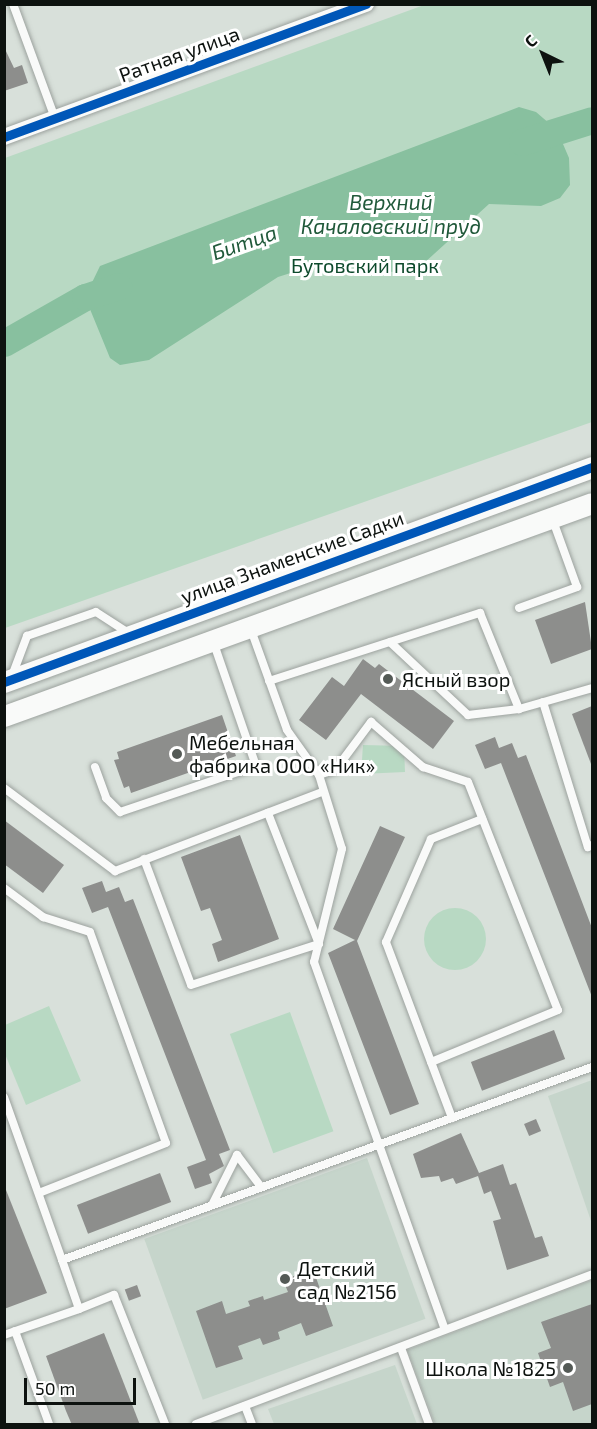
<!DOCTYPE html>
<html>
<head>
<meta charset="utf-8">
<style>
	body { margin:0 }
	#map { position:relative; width:597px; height:1429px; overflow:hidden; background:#d8e0da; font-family:"Exo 2",sans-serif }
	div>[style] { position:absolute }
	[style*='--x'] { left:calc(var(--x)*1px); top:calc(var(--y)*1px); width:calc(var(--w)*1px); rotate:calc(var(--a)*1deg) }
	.built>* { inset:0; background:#c6d5cb; transform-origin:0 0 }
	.green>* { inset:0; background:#b8d9c3; transform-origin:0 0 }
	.round { border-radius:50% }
	.water>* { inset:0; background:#88c09f }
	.river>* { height:27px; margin:-13.5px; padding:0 13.5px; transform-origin:13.5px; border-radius:13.5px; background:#88c09f }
	.building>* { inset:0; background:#8d8e8c; transform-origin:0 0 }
	.roads { filter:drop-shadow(0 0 2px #9ca29e) drop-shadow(0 0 2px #9ca29e) }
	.service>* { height:8px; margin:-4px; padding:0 4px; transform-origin:4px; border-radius:4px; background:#f9faf9 }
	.minor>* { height:16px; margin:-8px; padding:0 8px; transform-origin:8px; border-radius:8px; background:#f9faf9 }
	.tertiary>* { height:21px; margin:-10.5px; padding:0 10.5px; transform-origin:10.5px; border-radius:10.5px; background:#f9faf9 }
	.cycleway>* { height:9px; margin:-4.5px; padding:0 4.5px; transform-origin:4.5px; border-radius:4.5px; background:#0057b8 }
	.dots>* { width:16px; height:16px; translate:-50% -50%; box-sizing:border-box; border:3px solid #fff; border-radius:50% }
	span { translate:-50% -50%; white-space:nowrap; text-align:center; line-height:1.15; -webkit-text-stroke:6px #fff; paint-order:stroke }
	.street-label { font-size:20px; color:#0d120f }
	.park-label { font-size:20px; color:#0d4a2c }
	.poi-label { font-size:20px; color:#0d120f }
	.left { translate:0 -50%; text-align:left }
	.right { translate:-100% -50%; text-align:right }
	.water-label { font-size:21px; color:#20593a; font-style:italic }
	.frame { position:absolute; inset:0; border:6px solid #0d120f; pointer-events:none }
	.north { position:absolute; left:513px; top:24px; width:60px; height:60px; -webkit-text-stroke:4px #fff; paint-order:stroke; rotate:317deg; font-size:16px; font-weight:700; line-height:24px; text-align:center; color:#0d120f }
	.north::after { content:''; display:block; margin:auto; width:21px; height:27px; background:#0d120f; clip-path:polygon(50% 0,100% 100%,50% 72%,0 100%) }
	.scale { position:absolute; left:24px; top:1378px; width:112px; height:27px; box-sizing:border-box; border:3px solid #0d120f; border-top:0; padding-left:8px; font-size:18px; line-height:21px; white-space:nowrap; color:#0d120f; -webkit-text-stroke:4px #fff; paint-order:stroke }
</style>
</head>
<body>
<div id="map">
	<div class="built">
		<i style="clip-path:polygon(592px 1080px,592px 1224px,548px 1096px)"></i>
		<i style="left:367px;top:1158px;width:171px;height:237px;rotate:70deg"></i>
		<i style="clip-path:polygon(592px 1280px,592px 1424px,435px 1424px,407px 1350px)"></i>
		<i style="clip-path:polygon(395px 1365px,417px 1424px,274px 1424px,268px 1409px)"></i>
	</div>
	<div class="green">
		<i style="clip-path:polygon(424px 5px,592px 5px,592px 422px,5px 628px,5px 158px)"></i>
		<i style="clip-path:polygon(363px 745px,404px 746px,405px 772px,361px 774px)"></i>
		<i class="round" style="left:424px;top:908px;width:62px;height:62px"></i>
		<i style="clip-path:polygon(49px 1006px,81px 1081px,26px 1105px,5px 1054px,5px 1025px)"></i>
		<i style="left:290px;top:1012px;width:127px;height:64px;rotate:70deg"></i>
	</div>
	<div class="water">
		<i style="clip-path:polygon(519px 107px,536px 112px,557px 130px,569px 158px,570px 185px,560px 198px,541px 206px,489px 204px,423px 264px,397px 272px,303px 269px,278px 277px,149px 360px,120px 365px,110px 358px,85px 297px,100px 266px)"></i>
	</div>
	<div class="river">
		<i style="--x:522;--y:142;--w:73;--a:-17.4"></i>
		<i style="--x:4;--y:343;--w:93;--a:-29.6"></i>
		<i style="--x:85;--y:297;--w:35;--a:-18"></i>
	</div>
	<div class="building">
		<i style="clip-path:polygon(4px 47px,14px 68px,22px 65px,28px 83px,4px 91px)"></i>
		<i style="clip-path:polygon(585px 602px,592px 649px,551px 664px,535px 620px)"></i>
		<i style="clip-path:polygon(363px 659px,375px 668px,379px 664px,454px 721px,433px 749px,361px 694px,326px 740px,299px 720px,332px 677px,344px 686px)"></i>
		<i style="clip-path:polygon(592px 706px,592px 764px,591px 764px,572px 714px)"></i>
		<i style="clip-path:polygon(222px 715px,236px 756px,131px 793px,129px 786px,124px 788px,114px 760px,119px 759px,117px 752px)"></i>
		<i style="clip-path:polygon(495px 737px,499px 748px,512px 743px,518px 758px,526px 755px,592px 928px,592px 997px,501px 763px,485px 769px,475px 745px)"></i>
		<i style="clip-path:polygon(4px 820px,64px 865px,43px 893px,4px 864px)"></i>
		<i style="clip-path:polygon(380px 826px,405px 837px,357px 941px,419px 1104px,390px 1115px,328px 953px,355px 940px,333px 929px)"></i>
		<i style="clip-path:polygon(240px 835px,279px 939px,218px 962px,212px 944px,222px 940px,210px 908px,201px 911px,181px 857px)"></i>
		<i style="clip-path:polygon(102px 881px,106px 892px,119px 887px,125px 902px,133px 899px,230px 1150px,219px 1154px,224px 1166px,209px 1174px,212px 1183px,195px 1189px,187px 1167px,206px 1160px,108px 907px,92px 913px,82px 888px)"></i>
		<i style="left:554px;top:1030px;width:31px;height:89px;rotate:69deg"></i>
		<i style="left:536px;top:1119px;width:13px;height:13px;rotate:67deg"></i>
		<i style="clip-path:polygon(461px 1133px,479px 1173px,503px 1164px,510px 1185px,516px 1183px,535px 1238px,542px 1236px,549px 1256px,507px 1270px,493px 1221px,501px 1219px,491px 1191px,484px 1194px,478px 1176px,456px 1184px,453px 1178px,441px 1182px,439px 1176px,421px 1178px,413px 1154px)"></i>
		<i style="left:160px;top:1173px;width:31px;height:89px;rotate:69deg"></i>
		<i style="clip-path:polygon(4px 1185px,47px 1293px,4px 1309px)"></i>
		<i style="clip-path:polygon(313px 1269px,333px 1326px,306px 1336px,301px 1323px,278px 1332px,280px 1339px,263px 1345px,260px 1338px,238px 1346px,243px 1359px,216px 1368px,196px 1311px,222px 1301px,226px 1314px,250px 1306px,248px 1301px,263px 1296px,264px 1300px,288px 1292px,283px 1280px)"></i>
		<i style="left:137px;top:1285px;width:12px;height:13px;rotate:70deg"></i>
		<i style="clip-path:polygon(592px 1304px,592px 1404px,573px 1411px,563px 1382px,550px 1387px,538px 1353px,551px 1348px,541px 1322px)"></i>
		<i style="clip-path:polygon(104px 1333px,121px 1376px,140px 1425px,72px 1425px,66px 1411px,46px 1356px)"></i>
	</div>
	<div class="roads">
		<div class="service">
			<i style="--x:13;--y:4;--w:121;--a:69.8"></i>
			<i style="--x:519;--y:608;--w:62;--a:-19.9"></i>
			<i style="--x:577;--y:587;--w:73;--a:-109.9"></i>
			<i style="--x:250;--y:627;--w:109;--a:70.2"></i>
			<i style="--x:287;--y:730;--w:55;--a:54.6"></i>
			<i style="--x:319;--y:775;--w:18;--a:-19"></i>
			<i style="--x:336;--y:769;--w:59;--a:-53.3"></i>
			<i style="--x:371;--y:722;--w:69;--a:40.9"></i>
			<i style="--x:423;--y:767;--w:47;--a:18.4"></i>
			<i style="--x:468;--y:782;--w:245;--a:68.5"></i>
			<i style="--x:558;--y:1010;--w:137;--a:157.7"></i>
			<i style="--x:431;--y:1062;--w:60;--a:69.4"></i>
			<i style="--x:390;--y:642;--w:107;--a:43.1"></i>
			<i style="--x:468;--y:715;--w:51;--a:-6.7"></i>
			<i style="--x:12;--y:676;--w:43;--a:-69.4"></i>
			<i style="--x:27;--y:636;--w:73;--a:-19.2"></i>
			<i style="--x:96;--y:612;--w:38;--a:33"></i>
			<i style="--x:269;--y:681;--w:222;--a:-17.9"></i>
			<i style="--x:480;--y:613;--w:104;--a:67.9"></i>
			<i style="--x:519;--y:709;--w:76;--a:-16"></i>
			<i style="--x:543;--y:702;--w:152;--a:72.8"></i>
			<i style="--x:588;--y:847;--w:4;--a:-27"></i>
			<i style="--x:95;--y:767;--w:33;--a:70"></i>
			<i style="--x:106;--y:798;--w:20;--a:45"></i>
			<i style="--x:120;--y:812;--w:144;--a:-18.7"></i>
			<i style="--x:256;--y:766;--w:132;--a:-109"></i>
			<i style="--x:319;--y:775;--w:77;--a:72.7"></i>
			<i style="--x:342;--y:849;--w:116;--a:103.9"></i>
			<i style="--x:314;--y:962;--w:390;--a:70.4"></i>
			<i style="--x:4;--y:788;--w:139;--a:36.8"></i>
			<i style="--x:115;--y:871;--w:222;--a:-20.9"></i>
			<i style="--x:144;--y:859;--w:134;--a:69.5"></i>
			<i style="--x:191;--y:985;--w:134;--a:-17.8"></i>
			<i style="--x:319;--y:944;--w:141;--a:-111.3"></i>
			<i style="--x:4;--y:888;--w:49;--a:36.6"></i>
			<i style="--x:43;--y:917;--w:49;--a:17.7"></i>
			<i style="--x:90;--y:932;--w:224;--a:70.2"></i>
			<i style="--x:166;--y:1143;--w:136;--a:158.5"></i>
			<i style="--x:431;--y:1062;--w:128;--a:-110.6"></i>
			<i style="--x:386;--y:942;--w:112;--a:-66.4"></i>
			<i style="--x:431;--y:839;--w:55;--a:-21.4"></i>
			<i style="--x:4;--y:1097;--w:173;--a:70.4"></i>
			<i style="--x:212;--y:1205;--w:56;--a:-63.4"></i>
			<i style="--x:237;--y:1155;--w:40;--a:53"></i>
			<i style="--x:79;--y:1309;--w:38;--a:-22"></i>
			<i style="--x:114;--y:1295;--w:139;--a:68.4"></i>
			<i style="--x:15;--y:1331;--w:99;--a:69.9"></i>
			<i style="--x:4;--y:1335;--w:79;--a:-19.1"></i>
			<i style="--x:79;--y:1309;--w:52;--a:-109.1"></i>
			<i style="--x:62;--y:1260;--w:564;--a:-20.01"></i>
			<i style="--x:401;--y:1348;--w:81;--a:69.8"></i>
			<i style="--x:245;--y:1406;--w:19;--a:69"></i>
			<i style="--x:196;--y:1424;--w:423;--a:-20.7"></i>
		</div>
		<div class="minor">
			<i style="--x:4;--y:137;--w:386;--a:-20.2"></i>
		</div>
		<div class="tertiary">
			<i style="--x:4;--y:682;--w:626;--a:-20.08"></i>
			<i style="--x:4;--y:716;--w:625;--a:-19.91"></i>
		</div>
	</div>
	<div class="cycleway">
		<i style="--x:4;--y:137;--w:386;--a:-20.2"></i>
		<i style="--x:4;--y:682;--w:626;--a:-20.08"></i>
	</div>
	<div class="dots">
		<i style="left:388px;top:679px;background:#545a56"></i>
		<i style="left:177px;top:754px;background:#545a56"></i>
		<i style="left:285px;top:1279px;background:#545a56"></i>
		<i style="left:568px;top:1368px;background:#545a56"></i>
	</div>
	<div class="street-label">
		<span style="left:179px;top:54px;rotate:-20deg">Ратная улица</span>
		<span style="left:292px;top:557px;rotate:-20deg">улица Знаменские Садки</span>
	</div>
	<div class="park-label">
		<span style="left:365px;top:265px">Бутовский парк</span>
	</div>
	<div class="poi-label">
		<span class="left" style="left:402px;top:679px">Ясный взор</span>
		<span class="left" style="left:189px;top:754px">Мебельная<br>фабрика ООО «Ник»</span>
		<span class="left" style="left:297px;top:1280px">Детский<br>сад №2156</span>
		<span class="right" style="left:556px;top:1368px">Школа №1825</span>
	</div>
	<div class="water-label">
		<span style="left:391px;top:214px">Верхний<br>Качаловский пруд</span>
		<span style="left:244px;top:242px;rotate:-19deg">Битца</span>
	</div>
	<div class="frame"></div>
	<div class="north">С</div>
	<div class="scale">50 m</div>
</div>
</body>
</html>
